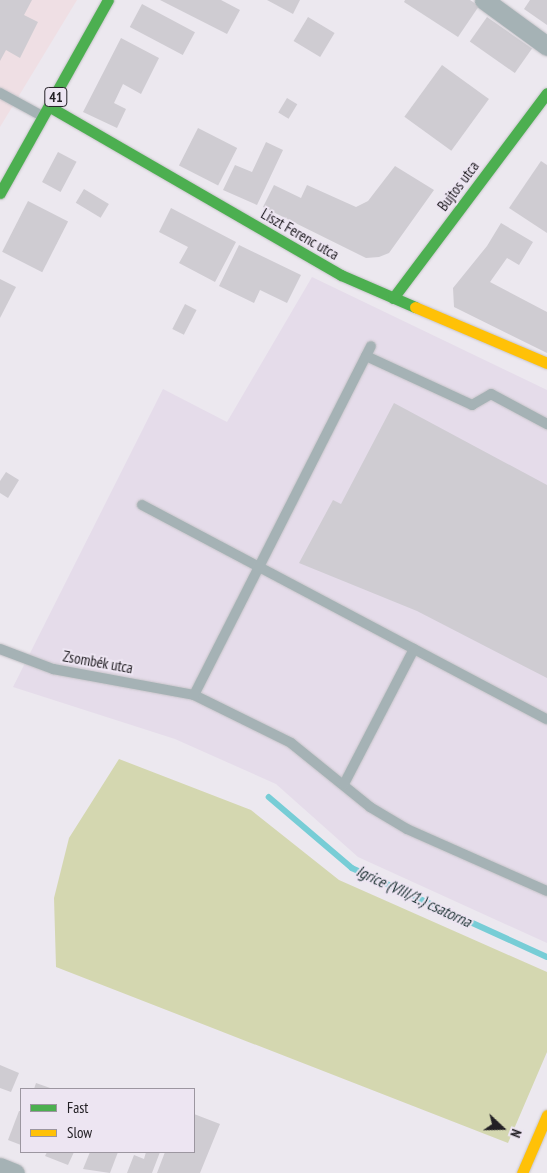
<!DOCTYPE html>
<html>
<head>
<meta charset="utf-8">
<style>
	body { margin:0 }
	#map { position:relative; width:547px; height:1173px; overflow:hidden; background:#ece8ef; font-family:"PT Sans Narrow",sans-serif }
	div>[style] { position:absolute }
	[style*='--x'] { left:calc(var(--x)*1px); top:calc(var(--y)*1px); width:calc(var(--w)*1px); rotate:calc(var(--a)*1deg) }
	.built>* { inset:0; background:#e5dcea }
	.medical>* { inset:0; background:#efdfe4 }
	.green>* { inset:0; background:#d4d7b0 }
	.stream>* { height:5.5px; margin:-2.75px; padding:0 2.75px; transform-origin:2.75px; border-radius:2.75px; background:#77cdd6 }
	.building>* { inset:0; background:#cfccd2; transform-origin:0 0 }
	.roads { filter:drop-shadow(0 0 1px #c8c5ca) drop-shadow(0 0 1px #c8c5ca) }
	.lane>* { height:10px; margin:-5px; padding:0 5px; transform-origin:5px; border-radius:5px; background:#a5b2b5 }
	.street>* { height:19px; margin:-9.5px; padding:0 9.5px; transform-origin:9.5px; border-radius:9.5px; background:#a5b2b5 }
	.fast>* { height:11px; margin:-5.5px; padding:0 5.5px; transform-origin:5.5px; border-radius:5.5px; background:#4caf50 }
	.slow>* { height:11px; margin:-5.5px; padding:0 5.5px; transform-origin:5.5px; border-radius:5.5px; background:#ffc107 }
	span { translate:-50% -50%; white-space:nowrap; text-align:center; line-height:1.15; -webkit-text-stroke:4px #ede5f2; paint-order:stroke }
	.shield-label span { padding:1px 4px; background:#ede5f2; border:1px solid; border-radius:4px; -webkit-text-stroke-width:0 }
	.shield-label { font-size:14px; color:#232025; font-weight:700 }
	.street-label { font-size:15px; color:#232025 }
	.water-label { font-size:16px; color:#1e3335; font-style:italic }
	.legend { position:absolute; left:20px; top:1088px; width:175px; height:65px; box-sizing:border-box; background:#ede5f2; border:1px solid #9c96a0; margin:0; padding:6px 9px; list-style:none; font-size:15px; color:#232025 }
	.legend li { display:flex; align-items:center; gap:10px; height:25px }
	.legend b { width:25px; border:1px solid #9c96a0 }
	.north { position:absolute; left:477px; top:1103px; width:50px; height:50px; -webkit-text-stroke:4px #ede5f2; paint-order:stroke; rotate:111deg; font-size:14px; font-weight:700; line-height:20px; text-align:center; color:#232025 }
	.north::after { content:''; display:block; margin:auto; width:18px; height:22px; background:#232025; clip-path:polygon(50% 0,100% 100%,50% 72%,0 100%) }
</style>
</head>
<body>
<div id="map">
	<div class="built">
		<i style="clip-path:polygon(312px 277px,547px 390px,547px 943px,358px 857px,276px 784px,175px 739px,13px 687px,163px 389px,227px 422px)"></i>
	</div>
	<div class="medical">
		<i style="clip-path:polygon(0 0,77px 0,0 127px)"></i>
	</div>
	<div class="green">
		<i style="clip-path:polygon(119px 759px,251px 810px,339px 880px,547px 972px,547px 1052px,508px 1143px,56px 967px,54px 898px,69px 838px)"></i>
	</div>
	<div class="stream">
		<i style="--x:269;--y:797;--w:109;--a:40.5"></i>
		<i style="--x:352;--y:868;--w:214;--a:24.5"></i>
	</div>
	<div class="building">
		<i style="clip-path:polygon(0 0,32px 0,24px 15px,38px 22px,20px 58px,6px 50px,0 61px)"></i>
		<i style="clip-path:polygon(160px 0,221px 0,240px 10px,227px 34px)"></i>
		<i style="clip-path:polygon(267px 0,300px 0,293px 14px)"></i>
		<i style="clip-path:polygon(405px 0,470px 0,479px 6px,458px 37px,404px 2px)"></i>
		<i style="clip-path:polygon(530px 0,547px 0,547px 25px,524px 9px)"></i>
		<i style="left:142px;top:4px;width:60px;height:26px;rotate:28deg"></i>
		<i style="left:308px;top:17px;width:31px;height:28px;rotate:31deg"></i>
		<i style="left:487px;top:17px;width:55px;height:30px;rotate:35deg"></i>
		<i style="clip-path:polygon(121px 38px,159px 58px,141px 94px,123px 84px,114px 103px,126px 109px,117px 128px,83px 112px)"></i>
		<i style="left:442px;top:65px;width:58px;height:64px;rotate:36deg"></i>
		<i style="left:287px;top:98px;width:12px;height:17px;rotate:31deg"></i>
		<i style="left:198px;top:128px;width:44px;height:42px;rotate:27deg"></i>
		<i style="clip-path:polygon(266px 142px,283px 150px,257px 205px,223px 190px,235px 165px,252px 172px)"></i>
		<i style="left:58px;top:152px;width:21px;height:34px;rotate:28deg"></i>
		<i style="clip-path:polygon(541px 161px,547px 165px,547px 233px,509px 208px)"></i>
		<i style="clip-path:polygon(395px 166px,434px 190px,389px 253px,379px 257px,366px 258px,263px 207px,274px 185px,301px 198px,307px 185px,356px 207px,368px 201px)"></i>
		<i style="left:84px;top:189px;width:29px;height:16px;rotate:31deg"></i>
		<i style="left:28px;top:201px;width:45px;height:57px;rotate:27deg"></i>
		<i style="clip-path:polygon(171px 208px,236px 242px,215px 282px,179px 263px,188px 247px,159px 232px)"></i>
		<i style="clip-path:polygon(501px 223px,533px 242px,519px 265px,507px 258px,490px 282px,547px 312px,547px 353px,454px 307px,453px 288px,487px 246px)"></i>
		<i style="clip-path:polygon(239px 245px,301px 275px,287px 303px,260px 290px,254px 303px,219px 286px)"></i>
		<i style="clip-path:polygon(0 279px,16px 287px,0 318px)"></i>
		<i style="left:185px;top:304px;width:13px;height:28px;rotate:27deg"></i>
		<i style="clip-path:polygon(394px 403px,547px 485px,547px 678px,417px 611px,299px 563px,333px 500px,341px 504px)"></i>
		<i style="clip-path:polygon(6px 472px,19px 480px,8px 498px,0 493px,0 481px)"></i>
		<i style="clip-path:polygon(0 1065px,19px 1073px,11px 1092px,0 1088px)"></i>
		<i style="clip-path:polygon(36px 1083px,53px 1089px,34px 1089px)"></i>
		<i style="clip-path:polygon(19px 1111px,21px 1111px,21px 1145px,8px 1140px)"></i>
		<i style="clip-path:polygon(194px 1114px,220px 1124px,200px 1173px,157px 1173px,165px 1152px,194px 1152px)"></i>
		<i style="clip-path:polygon(47px 1152px,74px 1152px,68px 1165px,45px 1156px)"></i>
		<i style="clip-path:polygon(90px 1152px,118px 1152px,110px 1173px,83px 1169px)"></i>
		<i style="clip-path:polygon(146px 1152px,160px 1152px,152px 1173px,127px 1173px,134px 1155px,144px 1159px)"></i>
	</div>
	<div class="roads">
		<div class="lane">
			<i style="--x:0;--y:93;--w:48;--a:28.7"></i>
			<i style="--x:366;--y:356;--w:117;--a:24.8"></i>
			<i style="--x:472;--y:405;--w:22;--a:-30"></i>
			<i style="--x:491;--y:394;--w:64;--a:28.2"></i>
			<i style="--x:142;--y:505;--w:458;--a:27.9"></i>
			<i style="--x:0;--y:649;--w:57;--a:20.7"></i>
			<i style="--x:53;--y:669;--w:143;--a:10.4"></i>
			<i style="--x:194;--y:695;--w:108;--a:26.3"></i>
			<i style="--x:291;--y:743;--w:102;--a:39"></i>
			<i style="--x:370;--y:807;--w:43;--a:30.7"></i>
			<i style="--x:407;--y:829;--w:153;--a:23.9"></i>
			<i style="--x:194;--y:695;--w:391;--a:-63.1"></i>
			<i style="--x:344;--y:784;--w:152;--a:-62.6"></i>
		</div>
		<div class="street">
			<i style="--x:484;--y:0;--w:78;--a:36.1"></i>
			<i style="--x:0;--y:1167;--w:16;--a:22"></i>
		</div>
		<div class="fast">
			<i style="--x:50;--y:107;--w:336;--a:30"></i>
			<i style="--x:341;--y:275;--w:81;--a:23.4"></i>
			<i style="--x:0;--y:193;--w:221;--a:-60.8"></i>
			<i style="--x:393;--y:298;--w:256;--a:-53.1"></i>
		</div>
		<div class="slow">
			<i style="--x:415;--y:307;--w:143;--a:23"></i>
			<i style="--x:522;--y:1173;--w:63;--a:-66.7"></i>
		</div>
	</div>
	<div class="shield-label">
		<span style="left:56px;top:97px">41</span>
	</div>
	<div class="street-label">
		<span style="left:458px;top:186px;rotate:-53deg">Bujtos utca</span>
		<span style="left:300px;top:234px;rotate:30deg">Liszt Ferenc utca</span>
		<span style="left:98px;top:662px;rotate:10deg">Zsombék utca</span>
	</div>
	<div class="water-label">
		<span style="left:414px;top:896px;rotate:25deg">Igrice (VIII/1.) csatorna</span>
	</div>
	<ul class="legend">
	<li><b style="height:6px;background:#4caf50"></b>Fast</li>
	<li><b style="height:6px;background:#ffc107"></b>Slow</li>
	</ul>
	<div class="north">N</div>
</div>
</body>
</html>
